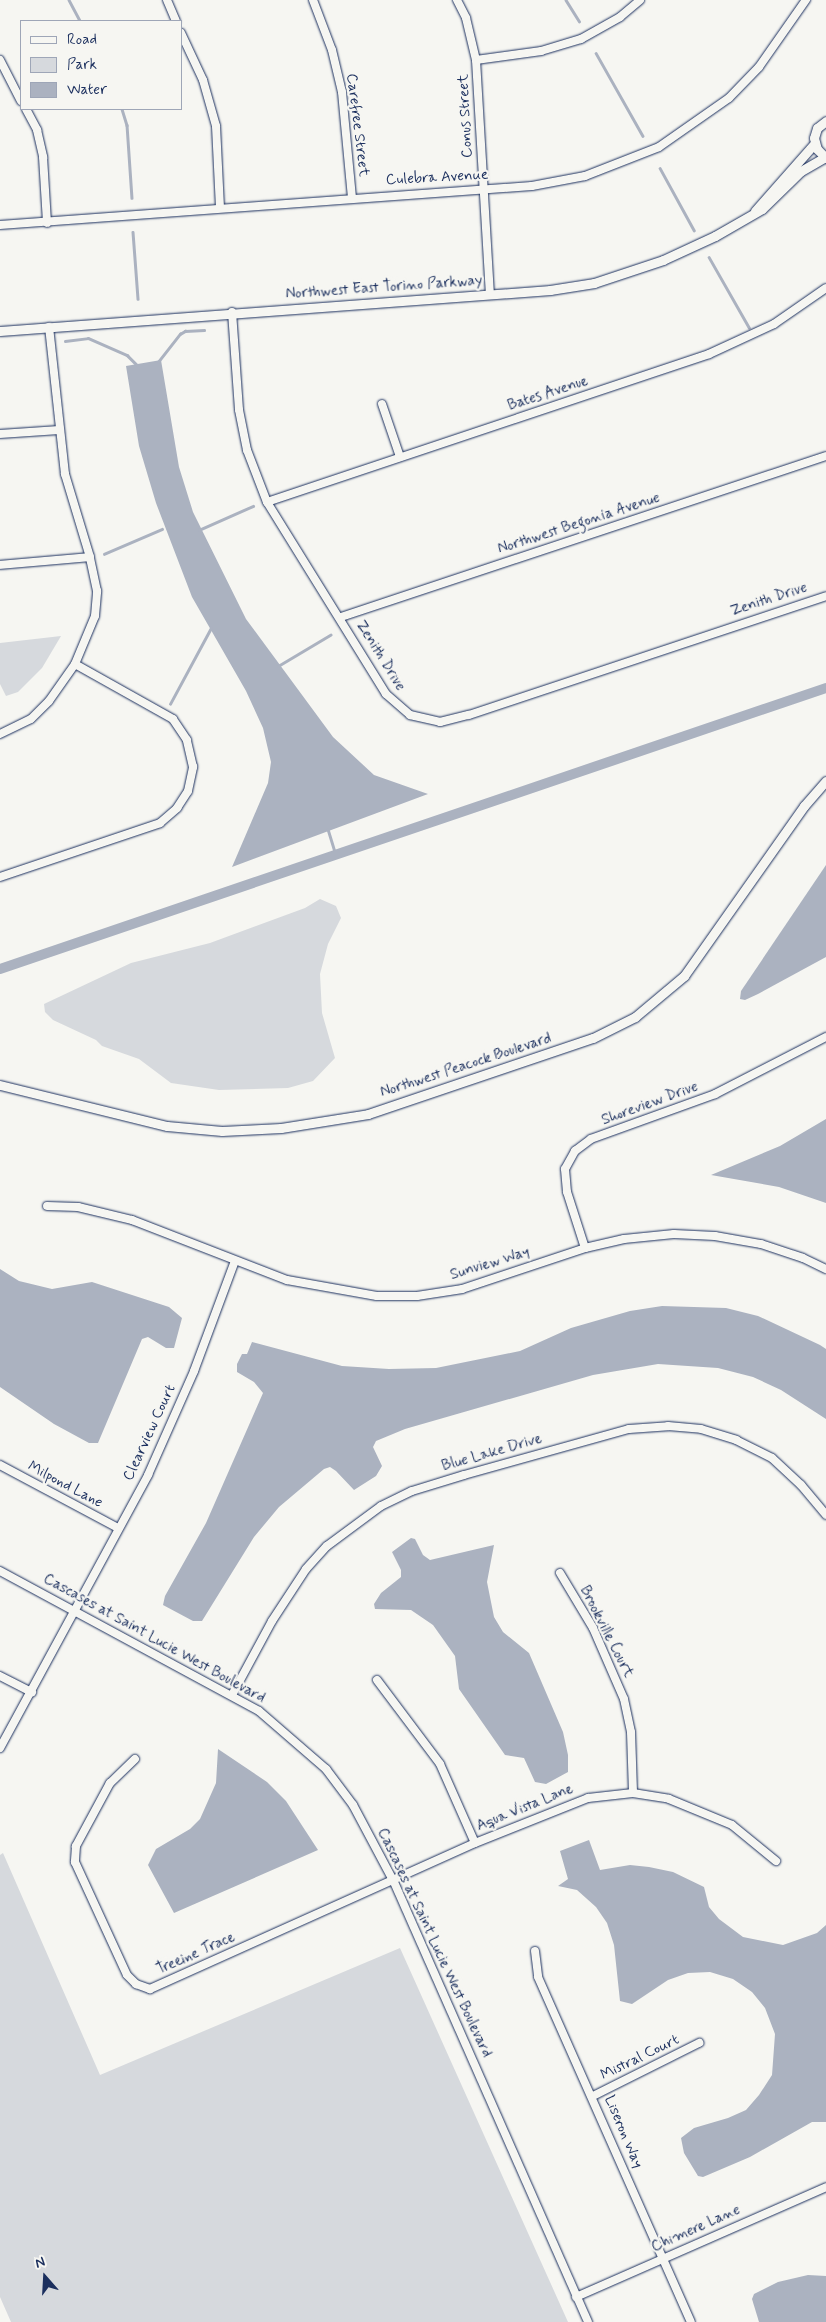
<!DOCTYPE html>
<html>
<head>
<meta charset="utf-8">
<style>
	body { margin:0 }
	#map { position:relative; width:826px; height:2322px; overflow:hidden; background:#f6f6f2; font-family:Mynerve,sans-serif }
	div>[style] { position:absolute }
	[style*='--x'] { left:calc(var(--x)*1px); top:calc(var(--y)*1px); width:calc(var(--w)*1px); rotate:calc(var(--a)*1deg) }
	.green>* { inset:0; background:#d6d9dd }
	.water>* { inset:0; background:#abb2c0 }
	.stream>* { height:2.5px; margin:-1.25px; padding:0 1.25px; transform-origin:1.25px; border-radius:1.25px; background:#abb2c0 }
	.canal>* { height:10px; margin:-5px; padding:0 5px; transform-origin:5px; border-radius:5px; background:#abb2c0 }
	.roads { filter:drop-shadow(0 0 1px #1b2f5e) drop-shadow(0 0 1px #1b2f5e) }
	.minor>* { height:8px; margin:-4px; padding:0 4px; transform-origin:4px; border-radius:4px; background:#f6f6f2 }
	.tertiary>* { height:9px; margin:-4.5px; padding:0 4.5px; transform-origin:4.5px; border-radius:4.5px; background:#f6f6f2 }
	span { translate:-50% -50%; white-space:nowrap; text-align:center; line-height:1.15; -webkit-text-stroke:4.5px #f6f6f2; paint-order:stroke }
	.street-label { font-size:15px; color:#1b2f5e }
	.legend { position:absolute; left:20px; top:20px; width:162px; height:90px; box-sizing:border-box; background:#f6f6f2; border:1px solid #9ea6b7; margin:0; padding:6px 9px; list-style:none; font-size:15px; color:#1b2f5e }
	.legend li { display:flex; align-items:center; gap:10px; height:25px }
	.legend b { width:25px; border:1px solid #9ea6b7 }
	.north { position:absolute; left:20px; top:2252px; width:50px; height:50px; -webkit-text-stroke:4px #f6f6f2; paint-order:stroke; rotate:341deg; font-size:14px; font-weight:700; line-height:20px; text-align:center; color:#1b2f5e }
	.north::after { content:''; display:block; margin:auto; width:18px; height:22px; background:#1b2f5e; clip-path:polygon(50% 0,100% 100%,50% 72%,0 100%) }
</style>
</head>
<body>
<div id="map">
	<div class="green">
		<i style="clip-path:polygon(61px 636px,42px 668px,18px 692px,6px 696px,0 684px,0 643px)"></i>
		<i style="clip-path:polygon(320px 899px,336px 906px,341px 918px,328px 944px,320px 974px,322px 1013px,335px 1058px,313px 1081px,288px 1088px,219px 1090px,171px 1083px,139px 1059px,102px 1046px,96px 1040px,53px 1020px,45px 1012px,44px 1004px,131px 963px,210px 943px,305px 908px)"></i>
		<i style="clip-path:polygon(3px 1853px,100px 2075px,400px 1948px,568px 2322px,11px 2322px,0 2297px,0 1855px)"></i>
	</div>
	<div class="water">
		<i style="clip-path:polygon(161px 360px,179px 467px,193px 512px,246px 619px,333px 737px,374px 775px,428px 794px,232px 867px,268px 783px,271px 762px,263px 728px,246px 691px,192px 597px,156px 503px,139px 446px,126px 366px)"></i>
		<i style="clip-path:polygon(826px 865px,826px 957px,758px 994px,745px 1000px,740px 999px,741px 991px)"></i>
		<i style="clip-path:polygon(826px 1119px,826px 1203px,779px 1187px,711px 1175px,780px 1146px)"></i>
		<i style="clip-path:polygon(0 1269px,19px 1281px,52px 1289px,92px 1282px,169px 1307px,182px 1318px,174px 1348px,166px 1348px,148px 1337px,142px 1339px,98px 1443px,89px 1443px,54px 1424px,0 1387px)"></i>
		<i style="clip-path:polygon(662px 1306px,726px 1308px,758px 1316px,820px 1345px,826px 1349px,826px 1419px,781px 1390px,753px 1377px,718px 1368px,658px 1364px,593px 1375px,405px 1429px,376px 1441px,373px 1447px,382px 1466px,376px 1476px,354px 1490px,336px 1471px,330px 1467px,324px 1469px,279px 1507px,254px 1537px,202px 1621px,193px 1621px,163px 1605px,165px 1596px,206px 1523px,263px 1393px,254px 1382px,237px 1372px,237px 1364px,242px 1354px,247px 1354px,252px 1342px,342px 1366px,389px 1369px,436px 1368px,520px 1351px,571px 1328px,630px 1311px)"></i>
		<i style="clip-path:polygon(411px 1538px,415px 1539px,423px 1555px,430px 1560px,494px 1545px,487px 1582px,494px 1617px,503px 1632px,529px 1653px,563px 1732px,568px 1755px,568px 1772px,546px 1784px,535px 1782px,524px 1758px,505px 1755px,459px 1689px,455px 1656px,433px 1625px,411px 1610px,375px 1609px,374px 1604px,381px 1593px,401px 1577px,401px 1570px,392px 1552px)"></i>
		<i style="clip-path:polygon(218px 1749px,267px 1782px,286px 1801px,318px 1850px,174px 1913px,148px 1865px,156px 1849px,190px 1829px,200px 1819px,216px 1783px)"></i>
		<i style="clip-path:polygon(589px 1840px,600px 1870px,630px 1865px,649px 1867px,673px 1872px,704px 1887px,709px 1907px,719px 1919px,743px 1937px,783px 1945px,817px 1933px,826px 1925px,826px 2122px,812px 2122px,750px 2157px,703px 2177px,698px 2176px,684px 2153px,681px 2138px,694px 2128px,728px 2118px,746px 2110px,759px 2095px,772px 2075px,775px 2034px,765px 2008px,752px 1992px,733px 1979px,710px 1972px,688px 1973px,668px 1980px,632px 2004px,620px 2001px,614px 1945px,607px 1923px,596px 1907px,577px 1890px,558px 1886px,568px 1879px,560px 1851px)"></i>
		<i style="clip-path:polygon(808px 2275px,826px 2276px,826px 2322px,759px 2322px,752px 2299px,754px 2294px,778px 2282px)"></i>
	</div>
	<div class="stream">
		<i style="--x:69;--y:0;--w:24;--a:62"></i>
		<i style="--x:566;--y:0;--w:25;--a:58"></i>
		<i style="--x:596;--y:53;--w:95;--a:60.5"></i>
		<i style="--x:122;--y:109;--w:17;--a:73"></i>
		<i style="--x:127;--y:125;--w:73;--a:86.1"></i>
		<i style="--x:660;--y:168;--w:71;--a:61.3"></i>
		<i style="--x:133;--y:232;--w:67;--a:85.7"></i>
		<i style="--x:709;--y:257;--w:81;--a:60.3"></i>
		<i style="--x:65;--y:341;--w:23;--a:-7"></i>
		<i style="--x:88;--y:338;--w:43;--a:23.6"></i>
		<i style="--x:127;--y:355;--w:14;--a:45"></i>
		<i style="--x:158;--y:362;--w:36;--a:-52"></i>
		<i style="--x:180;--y:334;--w:6;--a:-31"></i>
		<i style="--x:185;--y:331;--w:19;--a:-3"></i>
		<i style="--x:199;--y:530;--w:59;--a:-24"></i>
		<i style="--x:104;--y:554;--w:63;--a:-23.3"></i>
		<i style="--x:278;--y:666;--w:61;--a:-30.8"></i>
		<i style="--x:170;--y:704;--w:86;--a:-61.7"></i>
		<i style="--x:328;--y:829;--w:27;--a:73"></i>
	</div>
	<div class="canal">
		<i style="--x:0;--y:969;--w:872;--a:-18.79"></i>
	</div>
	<div class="roads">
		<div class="minor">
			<i style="--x:167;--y:0;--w:23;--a:67"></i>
			<i style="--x:313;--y:0;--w:53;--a:69.2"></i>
			<i style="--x:332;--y:50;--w:43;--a:76.6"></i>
			<i style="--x:342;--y:92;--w:105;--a:84.6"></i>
			<i style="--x:457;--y:0;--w:20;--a:63"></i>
			<i style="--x:466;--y:18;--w:43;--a:76.6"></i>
			<i style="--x:476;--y:60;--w:234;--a:86.6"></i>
			<i style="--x:181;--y:33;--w:52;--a:64.9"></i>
			<i style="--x:203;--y:80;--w:48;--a:74.2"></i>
			<i style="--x:216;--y:126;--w:81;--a:87.2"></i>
			<i style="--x:0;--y:60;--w:46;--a:62.9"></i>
			<i style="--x:476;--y:60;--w:66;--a:-7.9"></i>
			<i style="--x:541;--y:51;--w:42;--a:-16.7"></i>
			<i style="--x:581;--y:39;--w:45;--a:-29.4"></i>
			<i style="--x:620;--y:17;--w:26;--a:-40"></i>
			<i style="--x:26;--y:109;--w:24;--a:62"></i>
			<i style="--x:37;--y:130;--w:28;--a:77"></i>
			<i style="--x:43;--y:157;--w:66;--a:86.5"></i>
			<i style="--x:0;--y:225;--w:533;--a:-4.19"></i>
			<i style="--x:532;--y:186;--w:54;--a:-10.7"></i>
			<i style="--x:585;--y:176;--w:79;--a:-21.4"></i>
			<i style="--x:659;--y:147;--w:85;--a:-35"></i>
			<i style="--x:729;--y:98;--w:43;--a:-45.9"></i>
			<i style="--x:759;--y:67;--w:82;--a:-55"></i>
			<i style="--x:232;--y:312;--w:98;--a:85.9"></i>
			<i style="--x:239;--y:410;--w:41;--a:78.7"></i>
			<i style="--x:247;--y:450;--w:56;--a:69"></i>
			<i style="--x:267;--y:502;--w:226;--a:58.2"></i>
			<i style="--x:386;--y:694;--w:32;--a:41"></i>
			<i style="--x:410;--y:715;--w:31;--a:13"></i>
			<i style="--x:440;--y:722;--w:30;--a:-14"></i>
			<i style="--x:469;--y:715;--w:376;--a:-18.4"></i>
			<i style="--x:382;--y:404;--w:56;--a:71.2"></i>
			<i style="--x:0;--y:434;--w:59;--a:-3.9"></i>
			<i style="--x:267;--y:502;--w:466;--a:-18.5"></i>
			<i style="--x:709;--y:354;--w:72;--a:-24.8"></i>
			<i style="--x:774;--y:324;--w:63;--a:-34.7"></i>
			<i style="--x:0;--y:565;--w:90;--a:-5.1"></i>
			<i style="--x:341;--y:617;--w:511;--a:-18.36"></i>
			<i style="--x:0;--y:734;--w:34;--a:-26"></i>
			<i style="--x:31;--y:719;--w:25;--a:-45"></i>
			<i style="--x:49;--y:701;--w:45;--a:-54.9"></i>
			<i style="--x:75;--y:664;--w:52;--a:-67.4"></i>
			<i style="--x:95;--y:616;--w:25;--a:-85"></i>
			<i style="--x:97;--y:591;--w:35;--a:-102"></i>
			<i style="--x:90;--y:557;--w:87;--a:-106.8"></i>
			<i style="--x:65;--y:474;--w:148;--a:-96.2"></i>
			<i style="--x:0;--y:877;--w:169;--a:-18.6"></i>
			<i style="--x:160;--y:823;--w:23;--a:-41"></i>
			<i style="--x:177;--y:808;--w:20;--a:-57"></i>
			<i style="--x:188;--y:791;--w:25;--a:-78"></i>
			<i style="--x:193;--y:767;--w:28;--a:-103"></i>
			<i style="--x:187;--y:740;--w:25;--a:-124"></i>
			<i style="--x:173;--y:719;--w:112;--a:-150.7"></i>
			<i style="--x:47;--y:1206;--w:31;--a:2"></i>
			<i style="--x:78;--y:1207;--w:56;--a:13.5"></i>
			<i style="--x:132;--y:1220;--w:166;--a:21.2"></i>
			<i style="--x:287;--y:1280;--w:91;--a:10.1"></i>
			<i style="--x:377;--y:1296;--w:40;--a:0"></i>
			<i style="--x:417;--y:1296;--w:46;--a:-8.8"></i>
			<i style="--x:462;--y:1289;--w:130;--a:-18.4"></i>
			<i style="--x:585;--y:1248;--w:40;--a:-13"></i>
			<i style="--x:624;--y:1239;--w:50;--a:-5.7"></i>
			<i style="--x:674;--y:1234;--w:41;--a:2.8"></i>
			<i style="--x:715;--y:1236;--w:47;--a:9.9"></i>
			<i style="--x:761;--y:1244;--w:44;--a:18.4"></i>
			<i style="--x:803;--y:1258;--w:25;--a:26"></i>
			<i style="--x:585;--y:1248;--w:59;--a:-107.8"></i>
			<i style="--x:567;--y:1192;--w:23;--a:-95"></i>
			<i style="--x:565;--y:1169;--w:21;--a:-61"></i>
			<i style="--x:575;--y:1151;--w:20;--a:-37"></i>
			<i style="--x:591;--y:1139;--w:132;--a:-19.9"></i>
			<i style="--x:715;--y:1094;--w:125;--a:-27.2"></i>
			<i style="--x:0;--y:1465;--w:134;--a:28.1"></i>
			<i style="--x:0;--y:1571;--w:294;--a:28.4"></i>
			<i style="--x:259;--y:1711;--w:89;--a:40.9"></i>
			<i style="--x:326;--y:1769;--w:45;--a:53.1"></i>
			<i style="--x:353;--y:1805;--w:87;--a:62"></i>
			<i style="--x:394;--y:1882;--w:481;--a:66.2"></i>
			<i style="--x:560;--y:1573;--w:64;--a:59"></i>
			<i style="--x:593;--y:1628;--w:77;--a:66.4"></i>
			<i style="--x:624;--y:1699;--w:34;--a:78"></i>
			<i style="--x:631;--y:1732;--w:61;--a:88.1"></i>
			<i style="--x:0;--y:1676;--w:36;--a:27"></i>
			<i style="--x:377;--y:1680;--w:105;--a:53.1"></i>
			<i style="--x:440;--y:1764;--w:86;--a:66.1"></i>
			<i style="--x:232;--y:1695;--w:84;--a:-61.6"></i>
			<i style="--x:272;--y:1621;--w:62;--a:-56.8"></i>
			<i style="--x:306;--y:1569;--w:31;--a:-48"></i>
			<i style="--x:327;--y:1546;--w:67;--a:-36.5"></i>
			<i style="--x:381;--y:1506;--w:34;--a:-26"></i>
			<i style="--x:412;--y:1491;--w:54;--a:-17.1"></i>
			<i style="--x:464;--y:1475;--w:171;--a:-15.6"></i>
			<i style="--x:629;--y:1429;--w:39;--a:-4"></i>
			<i style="--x:668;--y:1426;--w:33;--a:5"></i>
			<i style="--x:701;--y:1429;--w:37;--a:17"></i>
			<i style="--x:736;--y:1440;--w:40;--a:26.6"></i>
			<i style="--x:772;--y:1458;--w:40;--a:43"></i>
			<i style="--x:801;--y:1485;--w:39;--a:50"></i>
			<i style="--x:0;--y:1748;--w:311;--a:-61.5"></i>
			<i style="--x:148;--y:1475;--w:114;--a:-66.1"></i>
			<i style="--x:194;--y:1371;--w:117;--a:-69.6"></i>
			<i style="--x:135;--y:1759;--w:35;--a:136"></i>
			<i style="--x:110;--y:1783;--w:72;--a:118.4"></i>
			<i style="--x:76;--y:1846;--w:16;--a:94"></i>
			<i style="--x:75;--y:1862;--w:124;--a:65.3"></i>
			<i style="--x:127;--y:1975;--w:13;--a:45"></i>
			<i style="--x:136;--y:1984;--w:15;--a:20"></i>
			<i style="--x:150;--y:1989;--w:356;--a:-24.2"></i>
			<i style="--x:475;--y:1843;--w:122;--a:-21.7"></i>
			<i style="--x:588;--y:1798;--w:45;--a:-6.3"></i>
			<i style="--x:633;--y:1793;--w:36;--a:9"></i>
			<i style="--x:669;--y:1799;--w:68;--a:22.4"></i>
			<i style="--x:732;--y:1825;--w:57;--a:39.3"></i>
			<i style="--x:535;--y:1951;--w:26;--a:83"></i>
			<i style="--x:538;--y:1977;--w:377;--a:66.1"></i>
			<i style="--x:593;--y:2096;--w:119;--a:-26.6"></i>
			<i style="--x:576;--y:2297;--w:273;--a:-23.7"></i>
		</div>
		<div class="tertiary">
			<i style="--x:826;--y:121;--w:11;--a:142"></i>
			<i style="--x:817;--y:128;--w:10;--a:107"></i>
			<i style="--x:814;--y:138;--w:11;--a:75"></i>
			<i style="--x:817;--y:149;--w:13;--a:45"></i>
			<i style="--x:755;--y:211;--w:89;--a:-48.6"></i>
			<i style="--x:0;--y:331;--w:552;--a:-4.26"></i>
			<i style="--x:550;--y:290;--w:45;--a:-9"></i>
			<i style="--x:594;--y:283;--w:73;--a:-18.4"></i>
			<i style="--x:663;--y:260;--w:57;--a:-24.8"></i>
			<i style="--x:715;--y:236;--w:54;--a:-29.9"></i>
			<i style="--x:762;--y:209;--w:54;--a:-44.3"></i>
			<i style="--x:801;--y:171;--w:28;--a:-30"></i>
			<i style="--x:0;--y:1085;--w:172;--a:13.8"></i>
			<i style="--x:167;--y:1126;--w:55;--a:5.2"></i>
			<i style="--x:222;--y:1131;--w:59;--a:-2.9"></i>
			<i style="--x:281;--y:1128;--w:88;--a:-9.1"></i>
			<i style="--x:368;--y:1114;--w:237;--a:-18.7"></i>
			<i style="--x:593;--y:1038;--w:47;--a:-26.6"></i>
			<i style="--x:635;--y:1017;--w:64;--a:-39.9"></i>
			<i style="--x:684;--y:976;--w:208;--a:-54.8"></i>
			<i style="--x:804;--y:806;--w:33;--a:-49"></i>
		</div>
	</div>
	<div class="street-label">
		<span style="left:466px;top:116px;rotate:-93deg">Conus Street</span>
		<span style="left:357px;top:125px;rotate:83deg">Carefree Street</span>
		<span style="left:437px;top:178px;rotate:-3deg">Culebra Avenue</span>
		<span style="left:384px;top:288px;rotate:-4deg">Northwest East Torino Parkway</span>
		<span style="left:548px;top:394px;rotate:-18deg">Bates Avenue</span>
		<span style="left:579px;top:524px;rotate:-18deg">Northwest Begonia Avenue</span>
		<span style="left:769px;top:600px;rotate:-18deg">Zenith Drive</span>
		<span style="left:380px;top:656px;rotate:58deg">Zenith Drive</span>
		<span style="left:466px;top:1066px;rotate:-18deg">Northwest Peacock Boulevard</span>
		<span style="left:650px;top:1104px;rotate:-20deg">Shoreview Drive</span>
		<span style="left:490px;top:1264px;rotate:-17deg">Sunview Way</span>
		<span style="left:150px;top:1433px;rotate:-65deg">Clearview Court</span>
		<span style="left:492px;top:1453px;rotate:-16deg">Blue Lake Drive</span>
		<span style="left:65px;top:1485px;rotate:28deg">Milpond Lane</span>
		<span style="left:606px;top:1632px;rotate:63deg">Brookville Court</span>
		<span style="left:154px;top:1639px;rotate:29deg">Cascases at Saint Lucie West Boulevard</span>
		<span style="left:525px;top:1808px;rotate:-22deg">Aqua Vista Lane</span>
		<span style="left:434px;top:1943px;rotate:65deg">Cascases at Saint Lucie West Boulevard</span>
		<span style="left:196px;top:1954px;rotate:-24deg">Treeine Trace</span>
		<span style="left:640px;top:2058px;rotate:-26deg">Mistral Court</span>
		<span style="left:623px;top:2132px;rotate:67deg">Liseron Way</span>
		<span style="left:696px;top:2229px;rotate:-24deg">Chimere Lane</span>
	</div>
	<ul class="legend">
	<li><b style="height:6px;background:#f6f6f2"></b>Road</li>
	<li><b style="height:14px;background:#d6d9dd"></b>Park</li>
	<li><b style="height:14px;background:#abb2c0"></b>Water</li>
	</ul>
	<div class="north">N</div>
</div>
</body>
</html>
